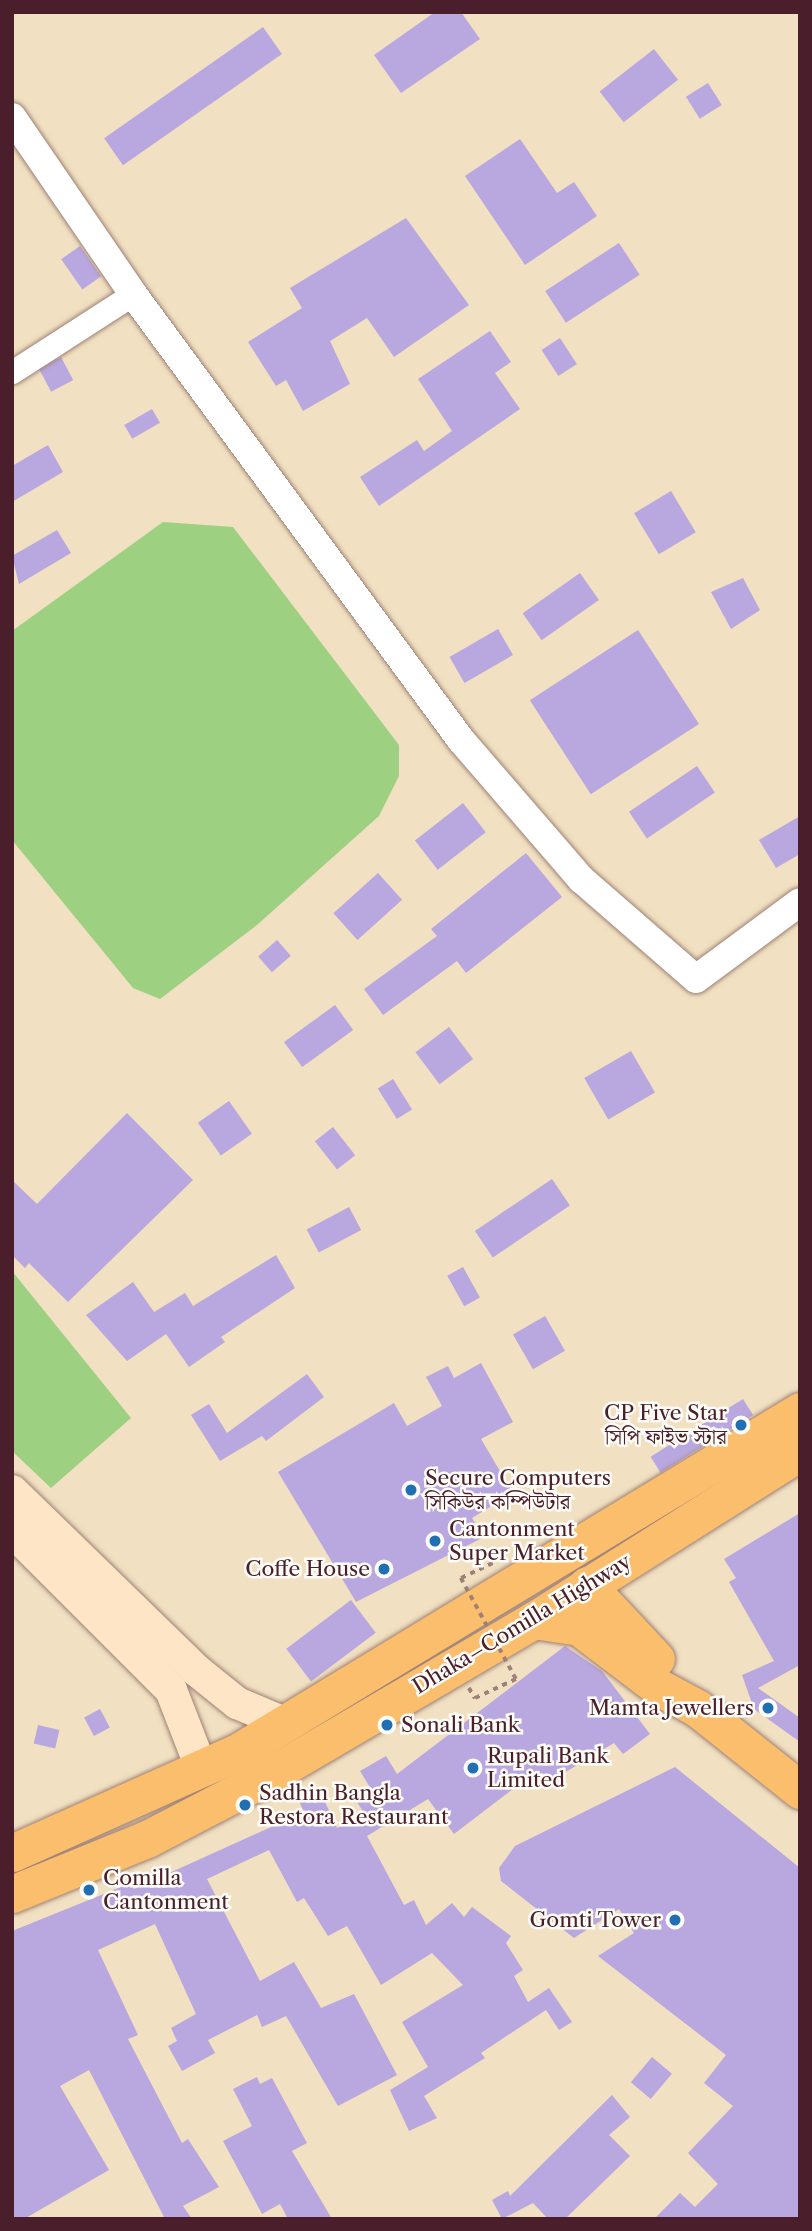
<!DOCTYPE html>
<html>
<head>
<meta charset="utf-8">
<style>
	body { margin:0 }
	#map { position:relative; width:812px; height:2231px; overflow:hidden; background:#f1e0c1; font-family:"Libre Caslon Text","Noto Serif Bengali",serif }
	div>[style] { position:absolute }
	[style*='--x'] { left:calc(var(--x)*1px); top:calc(var(--y)*1px); width:calc(var(--w)*1px); rotate:calc(var(--a)*1deg) }
	.green>* { inset:0; background:#9dd080 }
	.building>* { inset:0; background:#b9a7df; transform-origin:0 0 }
	.path>* { height:3.5px; margin-top:-1.75px; transform-origin:0; background:repeating-linear-gradient(90deg,#9e8076 0 5px,transparent 0 10px) }
	.roads { filter:drop-shadow(0 0 2px #9e8076) drop-shadow(0 0 2px #9e8076) }
	.minor>* { height:23px; margin:-11.5px; padding:0 11.5px; transform-origin:11.5px; border-radius:11.5px; background:#fff }
	.tertiary>* { height:28px; margin:-14px; padding:0 14px; transform-origin:14px; border-radius:14px; background:#fff }
	.secondary>* { height:32px; margin:-16px; padding:0 16px; transform-origin:16px; border-radius:16px; background:#fde5c5 }
	.trunk>* { height:37px; margin:-18.5px; padding:0 18.5px; transform-origin:18.5px; border-radius:18.5px; background:#fabe6d }
	.path-bridge>* { height:3.5px; margin-top:-1.75px; transform-origin:0; background:repeating-linear-gradient(90deg,#9e8076 0 5px,transparent 0 10px) }
	.dots>* { width:19px; height:19px; translate:-50% -50%; box-sizing:border-box; border:4px solid #fdfcf7; border-radius:50% }
	span { translate:-50% -50%; white-space:nowrap; text-align:center; line-height:1.15; -webkit-text-stroke:5px #fdfcf7; paint-order:stroke }
	.poi-label { font-size:21px; color:#4a1f2b }
	.right { translate:-100% -50%; text-align:right }
	.left { translate:0 -50%; text-align:left }
	.street-label { font-size:21px; color:#4a1f2b }
	.frame { position:absolute; inset:0; border:14px solid #4a1f2b; pointer-events:none }
</style>
</head>
<body>
<div id="map">
	<div class="green">
		<i style="clip-path:polygon(163px 522px,233px 527px,399px 745px,399px 776px,379px 816px,257px 925px,160px 999px,133px 988px,12px 840px,12px 631px)"></i>
		<i style="clip-path:polygon(12px 1271px,131px 1418px,51px 1488px,12px 1451px)"></i>
	</div>
	<div class="building">
		<i style="clip-path:polygon(435px 12px,461px 12px,480px 39px,401px 93px,374px 55px)"></i>
		<i style="left:263px;top:27px;width:33px;height:194px;rotate:55deg"></i>
		<i style="left:654px;top:49px;width:39px;height:69px;rotate:52deg"></i>
		<i style="left:708px;top:83px;width:26px;height:26px;rotate:58deg"></i>
		<i style="clip-path:polygon(520px 139px,557px 193px,574px 182px,597px 216px,525px 265px,465px 176px)"></i>
		<i style="clip-path:polygon(406px 218px,469px 305px,394px 357px,367px 318px,330px 341px,350px 384px,303px 411px,286px 380px,276px 386px,248px 342px,302px 308px,290px 288px)"></i>
		<i style="left:619px;top:243px;width:38px;height:88px;rotate:57deg"></i>
		<i style="left:80px;top:246px;width:37px;height:23px;rotate:55deg"></i>
		<i style="clip-path:polygon(490px 331px,511px 362px,495px 373px,520px 409px,379px 506px,360px 477px,417px 440px,424px 451px,452px 431px,418px 379px)"></i>
		<i style="left:560px;top:338px;width:31px;height:22px;rotate:57deg"></i>
		<i style="left:61px;top:357px;width:26px;height:25px;rotate:62deg"></i>
		<i style="left:152px;top:409px;width:16px;height:32px;rotate:60deg"></i>
		<i style="clip-path:polygon(48px 445px,63px 472px,12px 502px,12px 466px)"></i>
		<i style="left:671px;top:491px;width:48px;height:43px;rotate:59deg"></i>
		<i style="clip-path:polygon(57px 530px,71px 553px,19px 584px,12px 556px)"></i>
		<i style="left:580px;top:573px;width:33px;height:70px;rotate:55deg"></i>
		<i style="clip-path:polygon(743px 578px,760px 610px,731px 629px,711px 592px)"></i>
		<i style="left:498px;top:629px;width:30px;height:56px;rotate:60deg"></i>
		<i style="left:638px;top:630px;width:112px;height:129px;rotate:57deg"></i>
		<i style="left:697px;top:766px;width:32px;height:82px;rotate:56deg"></i>
		<i style="left:463px;top:803px;width:37px;height:61px;rotate:52deg"></i>
		<i style="clip-path:polygon(800px 816px,800px 854px,776px 868px,759px 840px)"></i>
		<i style="clip-path:polygon(526px 853px,562px 897px,466px 973px,457px 961px,383px 1015px,364px 989px,437px 936px,431px 929px)"></i>
		<i style="left:378px;top:873px;width:36px;height:60px;rotate:48deg"></i>
		<i style="left:277px;top:940px;width:21px;height:25px;rotate:49deg"></i>
		<i style="left:335px;top:1005px;width:31px;height:63px;rotate:54deg"></i>
		<i style="left:449px;top:1027px;width:40px;height:42px;rotate:53deg"></i>
		<i style="left:631px;top:1051px;width:48px;height:54px;rotate:60deg"></i>
		<i style="left:393px;top:1079px;width:36px;height:18px;rotate:58deg"></i>
		<i style="left:229px;top:1101px;width:40px;height:38px;rotate:55deg"></i>
		<i style="clip-path:polygon(127px 1113px,193px 1180px,68px 1302px,29px 1263px,25px 1268px,12px 1255px,12px 1180px,37px 1204px)"></i>
		<i style="left:333px;top:1127px;width:36px;height:23px;rotate:52deg"></i>
		<i style="left:552px;top:1179px;width:32px;height:93px;rotate:56deg"></i>
		<i style="left:349px;top:1207px;width:26px;height:48px;rotate:62deg"></i>
		<i style="clip-path:polygon(276px 1255px,295px 1288px,221px 1337px,225px 1342px,189px 1367px,166px 1334px,127px 1361px,86px 1315px,133px 1282px,154px 1312px,185px 1293px,193px 1306px)"></i>
		<i style="left:463px;top:1267px;width:35px;height:18px;rotate:61deg"></i>
		<i style="left:545px;top:1316px;width:40px;height:37px;rotate:60deg"></i>
		<i style="clip-path:polygon(481px 1363px,513px 1422px,481px 1439px,513px 1493px,472px 1518px,484px 1537px,356px 1602px,278px 1472px,394px 1403px,407px 1426px,442px 1406px,426px 1377px,448px 1366px,454px 1378px)"></i>
		<i style="clip-path:polygon(307px 1374px,324px 1397px,266px 1441px,262px 1436px,220px 1461px,191px 1415px,209px 1404px,227px 1433px)"></i>
		<i style="left:743px;top:1399px;width:19px;height:109px;rotate:58deg"></i>
		<i style="clip-path:polygon(800px 1513px,800px 1665px,758px 1688px,800px 1718px,800px 1742px,754px 1709px,742px 1675px,774px 1661px,729px 1582px,736px 1578px,724px 1559px)"></i>
		<i style="left:351px;top:1600px;width:41px;height:81px;rotate:53deg"></i>
		<i style="clip-path:polygon(565px 1646px,602px 1671px,650px 1734px,623px 1754px,614px 1743px,544px 1785px,534px 1773px,454px 1834px,428px 1799px,367px 1836px,404px 1905px,414px 1900px,426px 1925px,452px 1903px,464px 1917px,472px 1907px,511px 1936px,506px 1943px,523px 1970px,514px 1976px,528px 2002px,549px 1988px,572px 2022px,559px 2030px,546px 2010px,481px 2053px,485px 2058px,424px 2096px,437px 2118px,409px 2131px,390px 2090px,428px 2067px,402px 2022px,463px 1985px,432px 1953px,381px 1985px,347px 1926px,328px 1936px,304px 1898px,297px 1902px,269px 1850px,207px 1879px,260px 1981px,294px 1962px,321px 2008px,354px 1994px,397px 2075px,338px 2106px,286px 2016px,262px 2027px,257px 2015px,208px 2040px,215px 2053px,182px 2071px,168px 2046px,177px 2041px,171px 2028px,196px 2014px,155px 1924px,98px 1950px,138px 2035px,128px 2039px,182px 2143px,188px 2139px,219px 2187px,183px 2206px,192px 2219px,165px 2219px,89px 2070px,60px 2086px,109px 2170px,24px 2219px,12px 2219px,12px 1931px,131px 1883px,134px 1889px,304px 1812px,298px 1799px,319px 1789px,337px 1828px,364px 1813px,355px 1799px,371px 1789px,360px 1771px,386px 1756px,397px 1774px)"></i>
		<i style="left:100px;top:1709px;width:21px;height:18px;rotate:62deg"></i>
		<i style="left:38px;top:1725px;width:22px;height:19px;rotate:13deg"></i>
		<i style="clip-path:polygon(675px 1767px,800px 1868px,800px 2219px,654px 2219px,680px 2193px,695px 2207px,718px 2184px,688px 2153px,733px 2106px,704px 2083px,726px 2055px,598px 1956px,634px 1933px,619px 1909px,574px 1938px,501px 1881px,499px 1868px,515px 1846px)"></i>
		<i style="left:652px;top:2057px;width:26px;height:33px;rotate:40deg"></i>
		<i style="clip-path:polygon(257px 2077px,260px 2084px,272px 2078px,307px 2143px,292px 2151px,332px 2219px,288px 2219px,280px 2204px,262px 2214px,223px 2141px,252px 2126px,233px 2089px)"></i>
		<i style="clip-path:polygon(612px 2095px,630px 2117px,609px 2135px,630px 2156px,565px 2219px,548px 2219px,533px 2203px,502px 2219px,492px 2200px,508px 2191px,510px 2196px)"></i>
	</div>
	<div class="path">
		<i style="--x:461;--y:1578;--w:44;--a:-25.4"></i>
		<i style="--x:469;--y:1688;--w:12;--a:59"></i>
		<i style="--x:475;--y:1698;--w:45;--a:-24.9"></i>
	</div>
	<div class="roads">
		<div class="minor">
			<i style="--x:12;--y:372;--w:144;--a:-32.8"></i>
		</div>
		<div class="tertiary">
			<i style="--x:12;--y:117;--w:214;--a:55.6"></i>
			<i style="--x:133;--y:294;--w:554;--a:53.67"></i>
			<i style="--x:461;--y:740;--w:184;--a:49.2"></i>
			<i style="--x:581;--y:879;--w:152;--a:41"></i>
			<i style="--x:696;--y:979;--w:129;--a:-36.5"></i>
		</div>
		<div class="secondary">
			<i style="--x:12;--y:1491;--w:257;--a:44.2"></i>
			<i style="--x:196;--y:1670;--w:53;--a:38.8"></i>
			<i style="--x:237;--y:1703;--w:54;--a:22.8"></i>
			<i style="--x:12;--y:1531;--w:225;--a:45"></i>
			<i style="--x:171;--y:1690;--w:86;--a:68.8"></i>
		</div>
		<div class="trunk">
			<i style="--x:587;--y:1585;--w:101;--a:47"></i>
			<i style="--x:534;--y:1620;--w:46;--a:8.8"></i>
			<i style="--x:579;--y:1627;--w:99;--a:37.2"></i>
			<i style="--x:658;--y:1687;--w:44;--a:28.3"></i>
			<i style="--x:697;--y:1708;--w:132;--a:38.5"></i>
			<i style="--x:12;--y:1853;--w:245;--a:-24.1"></i>
			<i style="--x:236;--y:1753;--w:660;--a:-31.23"></i>
			<i style="--x:12;--y:1894;--w:146;--a:-22.2"></i>
			<i style="--x:147;--y:1839;--w:136;--a:-27.5"></i>
			<i style="--x:268;--y:1776;--w:308;--a:-30.4"></i>
			<i style="--x:534;--y:1620;--w:315;--a:-32.3"></i>
		</div>
	</div>
	<div class="path-bridge">
		<i style="--x:461;--y:1578;--w:115;--a:61.4"></i>
	</div>
	<div class="dots">
		<i style="left:741px;top:1425px;background:#1f6fb2"></i>
		<i style="left:411px;top:1490px;background:#1f6fb2"></i>
		<i style="left:435px;top:1541px;background:#1f6fb2"></i>
		<i style="left:384px;top:1569px;background:#1f6fb2"></i>
		<i style="left:768px;top:1708px;background:#1f6fb2"></i>
		<i style="left:387px;top:1725px;background:#1f6fb2"></i>
		<i style="left:473px;top:1768px;background:#1f6fb2"></i>
		<i style="left:245px;top:1805px;background:#1f6fb2"></i>
		<i style="left:89px;top:1890px;background:#1f6fb2"></i>
		<i style="left:675px;top:1920px;background:#1f6fb2"></i>
	</div>
	<div class="poi-label">
		<span class="right" style="left:727px;top:1425px">CP Five Star<br>সিপি ফাইভ স্টার</span>
		<span class="left" style="left:425px;top:1490px">Secure Computers<br>সিকিউর কম্পিউটার</span>
		<span class="left" style="left:449px;top:1541px">Cantonment<br>Super Market</span>
		<span class="right" style="left:370px;top:1569px">Coffe House</span>
		<span class="right" style="left:754px;top:1708px">Mamta Jewellers</span>
		<span class="left" style="left:401px;top:1725px">Sonali Bank</span>
		<span class="left" style="left:487px;top:1768px">Rupali Bank<br>Limited</span>
		<span class="left" style="left:259px;top:1805px">Sadhin Bangla<br>Restora Restaurant</span>
		<span class="left" style="left:103px;top:1890px">Comilla<br>Cantonment</span>
		<span class="right" style="left:661px;top:1920px">Gomti Tower</span>
	</div>
	<div class="street-label">
		<span style="left:522px;top:1624px;rotate:-31deg">Dhaka–Comilla Highway</span>
	</div>
	<div class="frame"></div>
</div>
</body>
</html>
